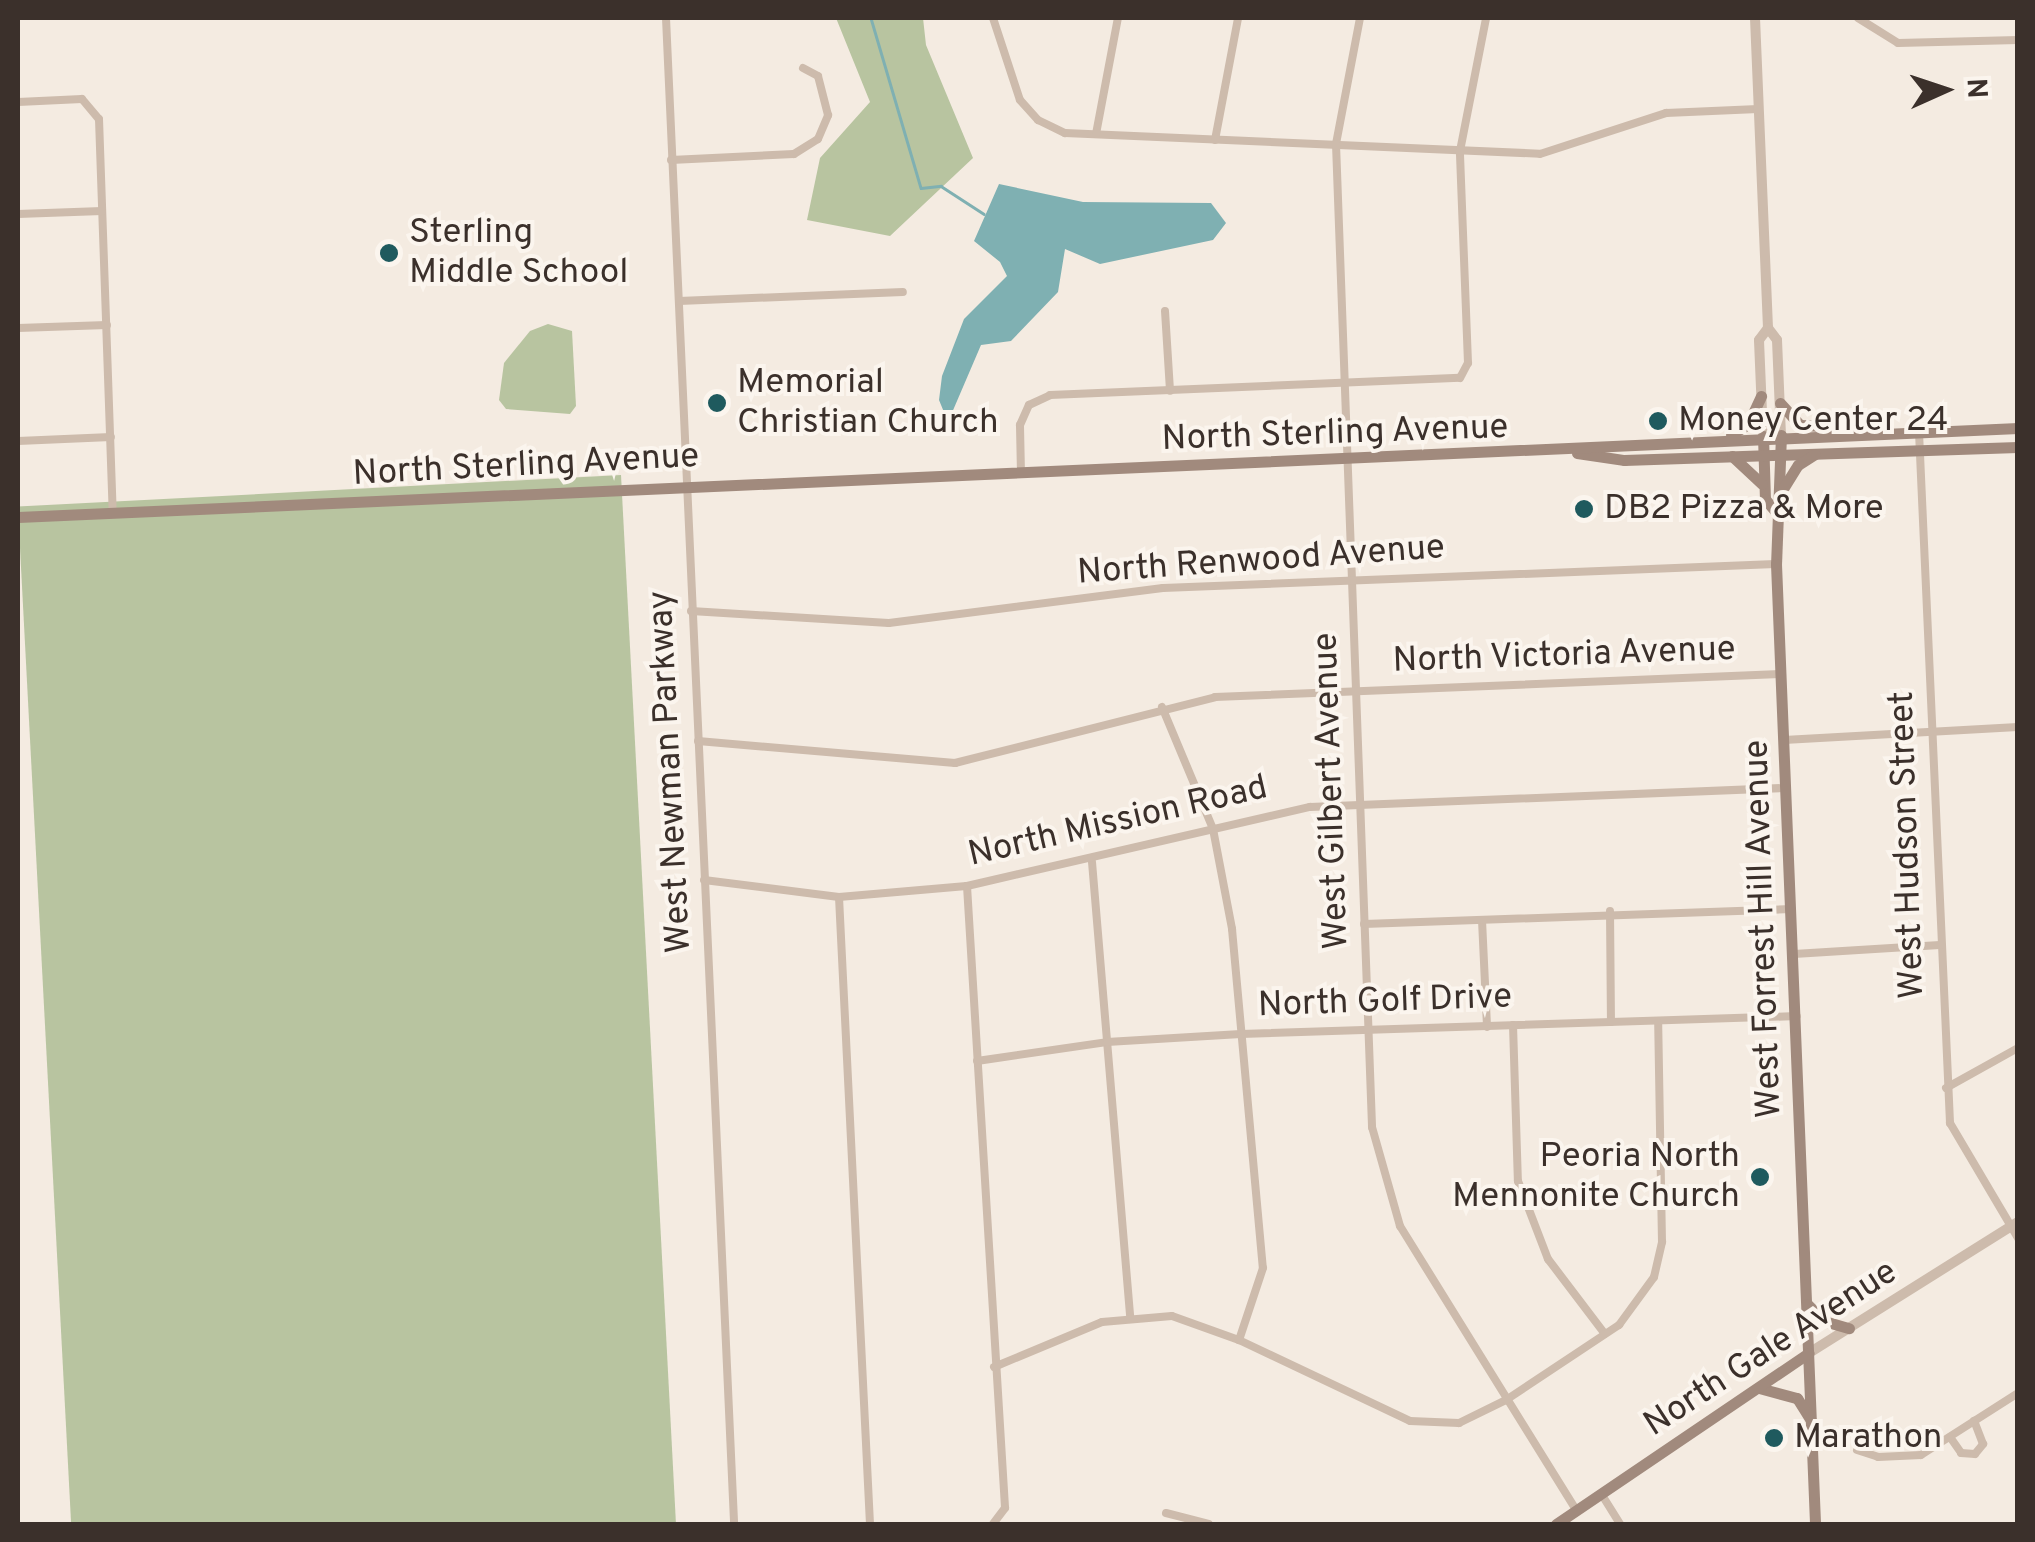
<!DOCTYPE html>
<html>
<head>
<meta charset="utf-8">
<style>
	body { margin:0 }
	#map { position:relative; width:2035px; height:1542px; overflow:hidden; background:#f4ebe1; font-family:Overpass,sans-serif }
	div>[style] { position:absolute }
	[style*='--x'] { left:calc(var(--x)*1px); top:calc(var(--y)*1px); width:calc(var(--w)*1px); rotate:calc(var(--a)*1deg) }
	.green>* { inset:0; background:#b8c4a0; transform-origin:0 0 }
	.water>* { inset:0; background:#7fb0b2 }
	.stream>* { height:2.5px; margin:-1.25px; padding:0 1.25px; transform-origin:1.25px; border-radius:1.25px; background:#7fb0b2 }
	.minor>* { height:8px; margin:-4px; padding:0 4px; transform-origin:4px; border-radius:4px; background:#cdbbac }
	.tertiary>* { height:10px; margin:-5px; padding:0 5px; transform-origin:5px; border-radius:5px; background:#cdbbac }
	.secondary>* { height:11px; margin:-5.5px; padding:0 5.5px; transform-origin:5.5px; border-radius:5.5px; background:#a18a7d }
	.dots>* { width:28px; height:28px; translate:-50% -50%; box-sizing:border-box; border:5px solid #fbf5ee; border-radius:50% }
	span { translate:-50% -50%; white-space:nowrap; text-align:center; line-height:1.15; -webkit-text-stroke:8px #fbf5ee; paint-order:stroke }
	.poi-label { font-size:35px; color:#3b302b }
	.left { translate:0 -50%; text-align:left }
	.right { translate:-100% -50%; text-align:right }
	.street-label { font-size:35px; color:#3b302b }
	.frame { position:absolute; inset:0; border:20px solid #3b302b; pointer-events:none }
	.north { position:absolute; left:1895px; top:40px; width:100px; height:100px; -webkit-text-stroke:8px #fbf5ee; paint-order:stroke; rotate:87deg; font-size:28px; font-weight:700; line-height:40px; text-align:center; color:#3b302b }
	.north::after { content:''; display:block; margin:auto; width:35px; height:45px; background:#3b302b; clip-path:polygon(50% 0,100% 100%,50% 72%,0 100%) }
</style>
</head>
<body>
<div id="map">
	<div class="green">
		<i style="clip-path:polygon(836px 18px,923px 18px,926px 45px,973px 158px,890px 236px,807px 220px,820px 158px,870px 102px)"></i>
		<i style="clip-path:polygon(548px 324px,572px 331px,576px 406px,570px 414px,506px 409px,499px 400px,504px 363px,530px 331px)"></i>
		<i style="left:621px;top:475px;width:1050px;height:604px;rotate:87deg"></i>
	</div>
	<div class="water">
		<i style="clip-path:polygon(999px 184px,1083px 202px,1211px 203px,1226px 223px,1213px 240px,1100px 264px,1065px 249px,1058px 292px,1011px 341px,981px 345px,948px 422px,939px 400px,942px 376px,964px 319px,1007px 276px,1000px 262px,974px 241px)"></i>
	</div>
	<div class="stream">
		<i style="--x:871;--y:18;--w:177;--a:73.6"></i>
		<i style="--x:921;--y:188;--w:20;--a:-6"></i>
		<i style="--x:941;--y:186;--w:51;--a:33.1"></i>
	</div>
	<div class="minor">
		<i style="--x:666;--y:18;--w:1508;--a:87.41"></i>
		<i style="--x:993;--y:18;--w:86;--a:71.8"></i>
		<i style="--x:1020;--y:100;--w:27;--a:48"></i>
		<i style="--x:1038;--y:120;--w:30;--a:26"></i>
		<i style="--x:1065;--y:133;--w:475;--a:2.5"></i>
		<i style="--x:1540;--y:154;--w:133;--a:-18"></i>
		<i style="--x:1666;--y:113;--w:92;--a:-2.5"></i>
		<i style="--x:1360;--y:18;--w:128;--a:100.8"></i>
		<i style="--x:1336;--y:144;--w:984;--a:87.9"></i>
		<i style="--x:1372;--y:1127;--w:103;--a:74.2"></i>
		<i style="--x:1400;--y:1226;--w:335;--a:58.2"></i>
		<i style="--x:1858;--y:18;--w:47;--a:32"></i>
		<i style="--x:1898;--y:43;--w:120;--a:-1.4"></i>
		<i style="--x:18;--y:102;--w:64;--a:-2.7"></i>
		<i style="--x:82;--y:99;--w:26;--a:50"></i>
		<i style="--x:99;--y:119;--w:394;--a:88"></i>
		<i style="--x:1096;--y:134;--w:118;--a:-79.3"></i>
		<i style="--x:1215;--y:140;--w:124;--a:-79.3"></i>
		<i style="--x:671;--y:160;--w:123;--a:-2.8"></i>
		<i style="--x:794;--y:154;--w:28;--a:-32"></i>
		<i style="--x:818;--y:139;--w:26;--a:-67"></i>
		<i style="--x:828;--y:115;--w:40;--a:-104.4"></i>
		<i style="--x:818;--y:76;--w:17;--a:-152"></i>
		<i style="--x:18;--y:214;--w:84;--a:-2"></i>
		<i style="--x:679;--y:301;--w:224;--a:-2.3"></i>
		<i style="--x:1165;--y:311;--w:80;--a:86.4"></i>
		<i style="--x:18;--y:328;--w:89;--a:-1.9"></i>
		<i style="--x:1919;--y:432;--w:692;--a:87.43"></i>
		<i style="--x:1950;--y:1123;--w:134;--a:59.4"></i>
		<i style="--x:18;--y:441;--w:93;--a:-2.5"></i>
		<i style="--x:1021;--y:474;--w:49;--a:-91.2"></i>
		<i style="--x:1020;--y:425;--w:22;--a:-66"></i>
		<i style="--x:1029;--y:405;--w:23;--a:-25"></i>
		<i style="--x:1050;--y:395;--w:410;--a:-2.4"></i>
		<i style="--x:1460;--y:378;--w:17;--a:-62"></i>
		<i style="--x:1468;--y:363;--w:212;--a:-92.2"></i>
		<i style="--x:1460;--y:151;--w:136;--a:-78.9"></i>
		<i style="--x:691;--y:611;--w:198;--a:3.5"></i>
		<i style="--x:889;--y:623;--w:276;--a:-7.3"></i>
		<i style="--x:1163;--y:588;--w:613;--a:-2.24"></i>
		<i style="--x:1162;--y:707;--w:132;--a:67.3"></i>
		<i style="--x:1213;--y:829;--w:102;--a:79.2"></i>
		<i style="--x:1232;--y:929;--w:340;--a:84.8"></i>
		<i style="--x:1263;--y:1268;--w:76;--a:108.4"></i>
		<i style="--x:1784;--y:740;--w:234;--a:-3.2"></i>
		<i style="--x:698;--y:741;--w:258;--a:4.9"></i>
		<i style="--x:955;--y:763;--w:268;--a:-14.2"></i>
		<i style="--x:1215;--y:697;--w:567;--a:-2.32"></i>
		<i style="--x:1092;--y:862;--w:457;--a:85.2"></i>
		<i style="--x:704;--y:880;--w:136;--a:7.2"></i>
		<i style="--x:839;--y:897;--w:128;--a:-4.9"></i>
		<i style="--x:967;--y:886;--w:352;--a:-13"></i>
		<i style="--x:1310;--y:807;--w:476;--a:-2.3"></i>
		<i style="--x:967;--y:886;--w:623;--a:86.5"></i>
		<i style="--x:1005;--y:1508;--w:20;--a:127"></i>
		<i style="--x:839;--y:897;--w:628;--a:87.17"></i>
		<i style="--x:1610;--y:911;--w:111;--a:89.5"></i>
		<i style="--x:1482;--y:920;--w:107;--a:87.3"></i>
		<i style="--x:1364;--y:924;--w:428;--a:-2"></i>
		<i style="--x:1794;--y:954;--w:146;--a:-3.5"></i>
		<i style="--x:1513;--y:1025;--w:156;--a:88.2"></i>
		<i style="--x:1518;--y:1181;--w:84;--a:69"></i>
		<i style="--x:1548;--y:1259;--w:94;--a:52.8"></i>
		<i style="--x:977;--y:1061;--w:131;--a:-8.3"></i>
		<i style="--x:1107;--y:1042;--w:134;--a:-3.4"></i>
		<i style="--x:1241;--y:1034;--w:556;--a:-1.85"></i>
		<i style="--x:1946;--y:1088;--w:82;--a:-29.1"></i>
		<i style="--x:994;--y:1367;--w:117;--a:-22.6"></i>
		<i style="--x:1102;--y:1322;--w:70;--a:-4.9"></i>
		<i style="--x:1172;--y:1316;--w:71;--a:19.7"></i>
		<i style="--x:1239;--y:1340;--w:189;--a:25.3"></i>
		<i style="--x:1410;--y:1421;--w:49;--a:2.3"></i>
		<i style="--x:1459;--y:1423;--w:52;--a:-26.1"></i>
		<i style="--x:1506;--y:1400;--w:136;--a:-33.6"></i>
		<i style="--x:1619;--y:1325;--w:59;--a:-53.9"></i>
		<i style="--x:1654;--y:1277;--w:36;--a:-77"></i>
		<i style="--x:1662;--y:1242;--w:219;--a:-91"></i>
		<i style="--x:1950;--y:1437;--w:19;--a:55"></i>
		<i style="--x:1961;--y:1453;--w:14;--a:4"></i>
		<i style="--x:1975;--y:1454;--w:13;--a:-51"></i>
		<i style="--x:1983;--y:1444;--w:25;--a:-111"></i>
		<i style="--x:1857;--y:1450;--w:22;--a:18"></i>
		<i style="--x:1878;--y:1457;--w:43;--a:-2.7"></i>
		<i style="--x:1921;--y:1455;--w:115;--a:-32.6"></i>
		<i style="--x:1602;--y:1495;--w:34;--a:58"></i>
		<i style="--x:1166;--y:1513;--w:44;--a:14.3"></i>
	</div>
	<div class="tertiary">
		<i style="--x:1755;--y:18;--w:310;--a:87.6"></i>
		<i style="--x:1768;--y:328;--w:15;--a:53"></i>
		<i style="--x:1777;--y:340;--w:95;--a:87.6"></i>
		<i style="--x:1763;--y:436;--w:96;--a:-92.4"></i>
		<i style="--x:1759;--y:340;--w:15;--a:-53"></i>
		<i style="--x:1809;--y:1353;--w:247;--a:-32.1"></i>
	</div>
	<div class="secondary">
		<i style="--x:1780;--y:403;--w:30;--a:48"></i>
		<i style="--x:1800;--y:425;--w:69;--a:2.5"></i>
		<i style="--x:1731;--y:435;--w:20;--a:-33"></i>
		<i style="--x:1748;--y:424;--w:31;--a:-65"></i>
		<i style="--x:1781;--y:435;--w:129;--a:92.2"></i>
		<i style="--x:1776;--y:564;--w:961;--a:87.67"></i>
		<i style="--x:1763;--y:436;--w:63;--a:88.2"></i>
		<i style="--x:1765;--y:499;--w:16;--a:50"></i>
		<i style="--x:1577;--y:453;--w:48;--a:8.5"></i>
		<i style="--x:1624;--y:460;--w:394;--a:-1.9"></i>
		<i style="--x:1732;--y:456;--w:41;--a:43"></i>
		<i style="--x:1784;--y:487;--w:26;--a:-58"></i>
		<i style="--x:1798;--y:465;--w:20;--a:-33"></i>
		<i style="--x:18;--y:517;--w:2002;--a:-2.55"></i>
		<i style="--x:1807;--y:1304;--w:24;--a:45"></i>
		<i style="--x:1824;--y:1321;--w:26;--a:16"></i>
		<i style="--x:1759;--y:1388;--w:39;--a:15"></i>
		<i style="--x:1797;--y:1398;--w:26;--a:58"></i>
		<i style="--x:1556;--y:1524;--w:305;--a:-34.1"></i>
	</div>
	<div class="dots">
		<i style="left:389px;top:253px;background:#1f5a5e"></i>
		<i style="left:717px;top:403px;background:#1f5a5e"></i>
		<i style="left:1658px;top:421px;background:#1f5a5e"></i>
		<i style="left:1584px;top:509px;background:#1f5a5e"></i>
		<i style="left:1760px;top:1177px;background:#1f5a5e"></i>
		<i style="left:1774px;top:1438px;background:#1f5a5e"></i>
	</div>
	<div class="poi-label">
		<span class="left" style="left:409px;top:253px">Sterling<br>Middle School</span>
		<span class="left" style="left:737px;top:403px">Memorial<br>Christian Church</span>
		<span class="left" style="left:1678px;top:421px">Money Center 24</span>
		<span class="left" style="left:1604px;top:509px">DB2 Pizza &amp; More</span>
		<span class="right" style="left:1740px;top:1177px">Peoria North<br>Mennonite Church</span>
		<span class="left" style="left:1794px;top:1438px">Marathon</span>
	</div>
	<div class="street-label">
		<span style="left:1335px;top:434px;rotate:-2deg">North Sterling Avenue</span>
		<span style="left:526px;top:466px;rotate:-3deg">North Sterling Avenue</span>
		<span style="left:1261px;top:561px;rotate:-4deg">North Renwood Avenue</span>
		<span style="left:1564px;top:656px;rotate:-2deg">North Victoria Avenue</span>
		<span style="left:671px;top:772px;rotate:-93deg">West Newman Parkway</span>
		<span style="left:1332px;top:791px;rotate:-92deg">West Gilbert Avenue</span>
		<span style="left:1118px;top:822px;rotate:-13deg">North Mission Road</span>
		<span style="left:1908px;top:845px;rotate:-92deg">West Hudson Street</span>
		<span style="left:1764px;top:929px;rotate:-92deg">West Forrest Hill Avenue</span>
		<span style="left:1385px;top:1002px;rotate:-2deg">North Golf Drive</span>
		<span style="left:1771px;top:1349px;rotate:-33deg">North Gale Avenue</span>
	</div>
	<div class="frame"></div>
	<div class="north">N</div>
</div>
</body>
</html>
